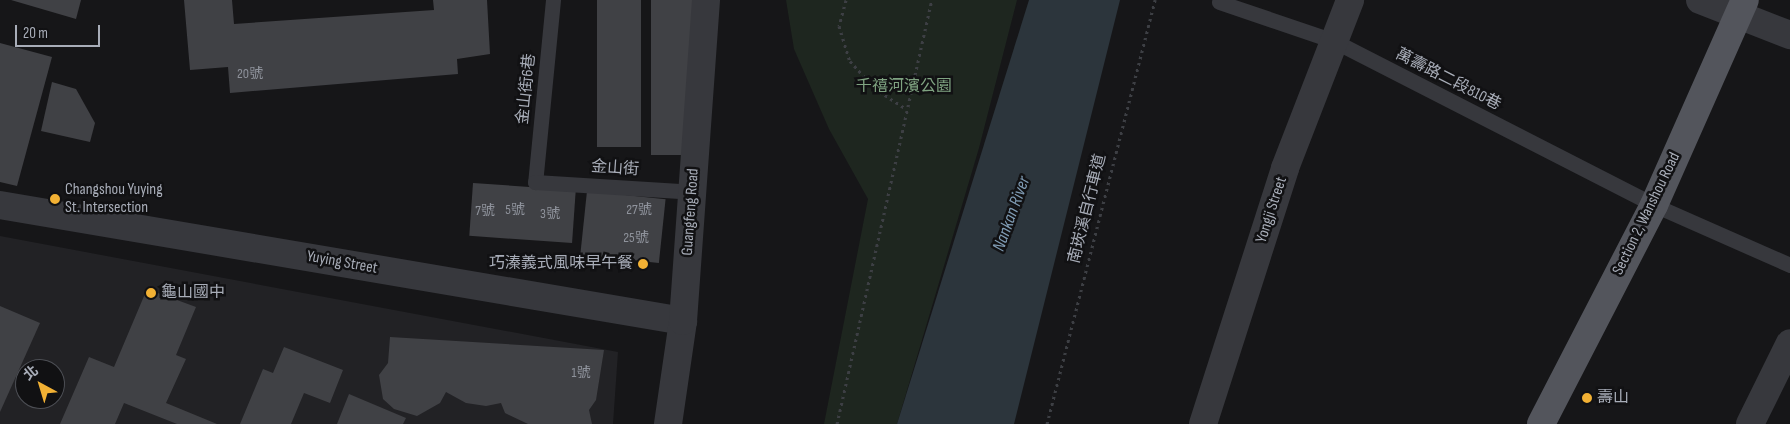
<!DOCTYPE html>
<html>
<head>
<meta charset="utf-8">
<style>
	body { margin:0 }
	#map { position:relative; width:1790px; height:424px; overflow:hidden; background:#161618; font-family:"Sofia Sans Condensed","Noto Sans TC",sans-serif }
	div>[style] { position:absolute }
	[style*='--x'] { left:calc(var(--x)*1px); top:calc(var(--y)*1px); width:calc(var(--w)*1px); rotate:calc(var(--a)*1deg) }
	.built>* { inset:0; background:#222225 }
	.green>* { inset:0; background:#1e261f }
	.water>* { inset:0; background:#2c353c }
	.building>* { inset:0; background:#404145; transform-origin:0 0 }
	.path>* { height:3px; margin-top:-1.5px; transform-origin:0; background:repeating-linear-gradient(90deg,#3d3f44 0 2.5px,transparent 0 6.5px) }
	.service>* { height:15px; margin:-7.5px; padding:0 7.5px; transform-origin:7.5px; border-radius:7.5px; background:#37383d }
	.minor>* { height:28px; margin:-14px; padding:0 14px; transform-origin:14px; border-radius:14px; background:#37383d }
	.primary>* { height:28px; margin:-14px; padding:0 14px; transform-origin:14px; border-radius:14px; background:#53555c }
	.dots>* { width:14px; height:14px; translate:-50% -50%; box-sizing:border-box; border:2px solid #111113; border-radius:50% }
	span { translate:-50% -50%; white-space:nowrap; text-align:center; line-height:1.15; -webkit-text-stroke:5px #111113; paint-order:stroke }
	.number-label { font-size:14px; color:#8e929b }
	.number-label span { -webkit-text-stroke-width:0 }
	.street-label { font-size:16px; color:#a8adb8 }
	.park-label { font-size:16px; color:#7fa381 }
	.poi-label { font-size:16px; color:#a8adb8 }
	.left { translate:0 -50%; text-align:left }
	.right { translate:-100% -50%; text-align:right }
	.water-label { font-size:18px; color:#7f9bb3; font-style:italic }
	.north { position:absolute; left:15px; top:359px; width:50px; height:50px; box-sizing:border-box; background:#111113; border:1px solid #4d4f55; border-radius:50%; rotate:321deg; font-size:14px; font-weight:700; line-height:20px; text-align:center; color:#a8adb8 }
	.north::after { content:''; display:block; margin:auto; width:18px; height:22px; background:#f2b134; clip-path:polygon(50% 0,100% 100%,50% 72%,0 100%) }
	.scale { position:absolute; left:15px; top:25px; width:85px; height:22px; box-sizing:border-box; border:2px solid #a8adb8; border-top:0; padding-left:6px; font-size:15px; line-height:18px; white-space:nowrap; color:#a8adb8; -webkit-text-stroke:4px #111113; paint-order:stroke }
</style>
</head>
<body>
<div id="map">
	<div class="built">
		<i style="clip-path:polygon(evenodd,0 236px,618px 352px,613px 424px,0 424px,0 236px,25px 369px,55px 369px,55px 399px,25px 399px,25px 369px)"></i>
	</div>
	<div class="green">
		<i style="clip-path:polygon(786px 0,1017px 0,979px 148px,897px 424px,824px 424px,868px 199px,829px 129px,794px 49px)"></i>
	</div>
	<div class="water">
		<i style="clip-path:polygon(1029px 0,1120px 0,1014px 424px,897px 424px)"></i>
	</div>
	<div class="building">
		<i style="clip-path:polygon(11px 0,81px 0,76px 19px)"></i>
		<i style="clip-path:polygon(184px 0,232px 0,234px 24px,434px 10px,433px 0,487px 0,490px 54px,457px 59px,458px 74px,230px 93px,228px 67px,190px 70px)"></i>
		<i style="left:597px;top:0;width:44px;height:147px"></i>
		<i style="left:651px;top:0;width:45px;height:155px"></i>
		<i style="clip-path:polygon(0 43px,52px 57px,17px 186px,0 182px)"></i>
		<i style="clip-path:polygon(52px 82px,76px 89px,95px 123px,90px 142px,41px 131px)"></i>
		<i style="left:473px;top:183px;width:103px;height:53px;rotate:4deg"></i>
		<i style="left:587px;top:191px;width:79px;height:64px;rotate:6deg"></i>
		<i style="clip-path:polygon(147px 289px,196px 307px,176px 355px,186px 359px,166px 403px,217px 424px,177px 424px,124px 403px,115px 424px,60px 424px,89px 357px,114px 367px)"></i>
		<i style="clip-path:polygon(0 306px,40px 323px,0 412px)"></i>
		<i style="clip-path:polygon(390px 337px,604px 350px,596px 400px,589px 410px,592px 424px,528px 424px,505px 413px,501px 403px,486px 406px,466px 403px,446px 392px,440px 403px,417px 416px,394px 409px,383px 399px,379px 375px,388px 363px)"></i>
		<i style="clip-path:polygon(284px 347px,343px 370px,330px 403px,304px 393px,291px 424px,240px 424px,263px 369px,273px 373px)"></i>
		<i style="clip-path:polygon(349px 394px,406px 418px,403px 424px,337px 424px)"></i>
	</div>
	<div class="path">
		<i style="--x:846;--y:0;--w:27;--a:105"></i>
		<i style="--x:839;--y:26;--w:37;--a:73"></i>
		<i style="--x:850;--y:61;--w:36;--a:48"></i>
		<i style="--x:874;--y:88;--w:38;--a:33"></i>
		<i style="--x:837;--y:424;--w:435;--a:-77.4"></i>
		<i style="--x:1047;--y:424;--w:438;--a:-75.7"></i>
	</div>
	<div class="service">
		<i style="--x:553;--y:0;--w:183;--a:95.6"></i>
		<i style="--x:535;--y:182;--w:157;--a:3.6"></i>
		<i style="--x:1219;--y:2;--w:121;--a:18.7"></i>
		<i style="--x:1334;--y:41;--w:360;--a:27.1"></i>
		<i style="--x:1654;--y:205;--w:149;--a:23.8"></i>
	</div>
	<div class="minor">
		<i style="--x:1700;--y:0;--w:97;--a:21.3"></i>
		<i style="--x:0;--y:205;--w:693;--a:9.64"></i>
		<i style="--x:668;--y:424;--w:104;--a:-81.7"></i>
		<i style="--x:683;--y:321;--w:322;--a:-85.9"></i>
		<i style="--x:1203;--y:424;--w:269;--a:-72.2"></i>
		<i style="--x:1285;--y:168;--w:180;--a:-68.8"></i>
		<i style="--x:1750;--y:424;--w:90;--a:-63.7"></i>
	</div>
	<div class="primary">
		<i style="--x:1541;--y:424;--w:246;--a:-62.7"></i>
		<i style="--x:1654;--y:205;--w:224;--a:-66.1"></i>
	</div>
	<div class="dots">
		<i style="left:55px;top:199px;background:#f2b134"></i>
		<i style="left:643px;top:264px;background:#f2b134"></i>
		<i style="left:151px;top:293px;background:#f2b134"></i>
		<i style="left:1587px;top:398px;background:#f2b134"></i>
	</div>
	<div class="number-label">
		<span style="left:250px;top:74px">20號</span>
		<span style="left:515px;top:210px">5號</span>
		<span style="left:639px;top:210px">27號</span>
		<span style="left:485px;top:211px">7號</span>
		<span style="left:550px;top:214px">3號</span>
		<span style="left:636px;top:238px">25號</span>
		<span style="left:581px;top:373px">1號</span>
	</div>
	<div class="street-label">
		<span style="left:1448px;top:80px;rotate:27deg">萬壽路二段810巷</span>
		<span style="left:527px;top:89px;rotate:-84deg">金山街6巷</span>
		<span style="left:615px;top:169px;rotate:4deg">金山街</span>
		<span style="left:1088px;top:209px;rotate:-76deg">南崁溪自行車道</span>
		<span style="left:1272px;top:210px;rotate:-72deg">Yongji Street</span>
		<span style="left:691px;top:212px;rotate:-86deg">Guangfeng Road</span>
		<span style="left:1647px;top:214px;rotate:-64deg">Section 2, Wanshou Road</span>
		<span style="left:342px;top:263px;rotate:10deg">Yuying Street</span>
	</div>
	<div class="park-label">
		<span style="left:904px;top:87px">千禧河濱公園</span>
	</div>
	<div class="poi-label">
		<span class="left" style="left:65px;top:199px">Changshou Yuying<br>St. Intersection</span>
		<span class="right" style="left:633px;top:264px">巧溱義式風味早午餐</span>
		<span class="left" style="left:161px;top:293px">龜山國中</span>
		<span class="left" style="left:1597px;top:398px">壽山</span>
	</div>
	<div class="water-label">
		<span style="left:1012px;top:214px;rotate:-70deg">Nankan River</span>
	</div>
	<div class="north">北</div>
	<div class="scale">20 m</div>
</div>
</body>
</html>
